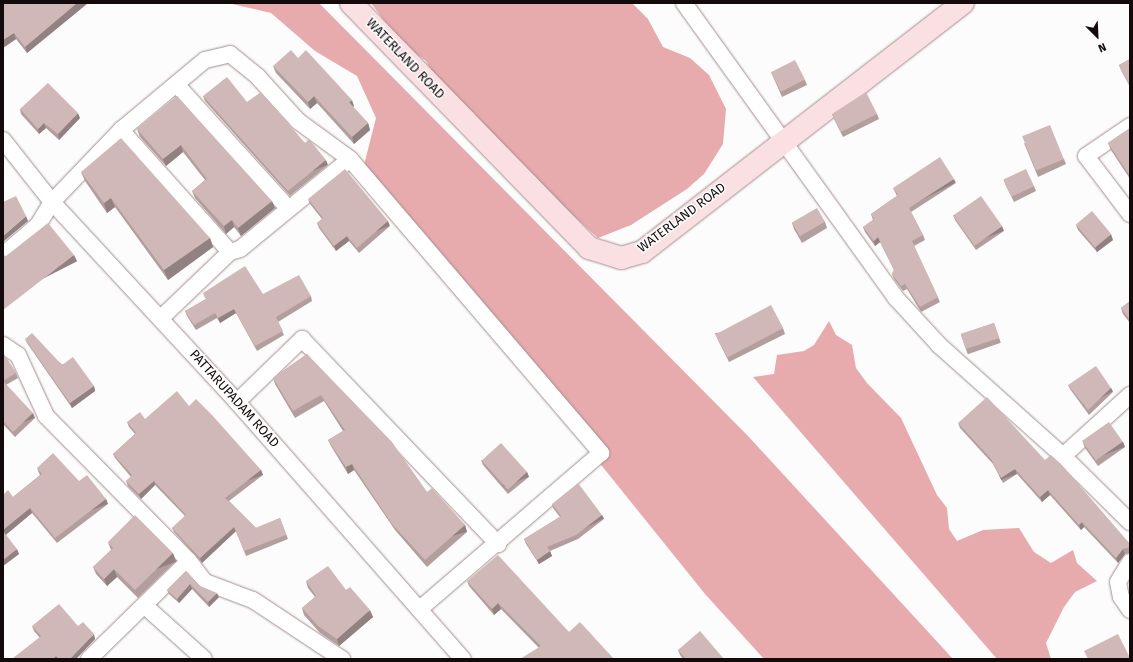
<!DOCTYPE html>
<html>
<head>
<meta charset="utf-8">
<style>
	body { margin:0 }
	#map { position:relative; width:1133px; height:662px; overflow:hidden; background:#fcfcfc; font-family:"Fira Sans",sans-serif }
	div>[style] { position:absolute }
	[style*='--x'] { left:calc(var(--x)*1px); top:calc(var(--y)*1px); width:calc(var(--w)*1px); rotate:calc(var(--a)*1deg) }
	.water>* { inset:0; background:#e7aaad }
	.roads { filter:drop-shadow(0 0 1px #a48d8d) drop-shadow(0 0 1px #a48d8d) }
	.street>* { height:16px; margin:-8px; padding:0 8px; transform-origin:8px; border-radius:8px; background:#fff }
	.secondary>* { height:22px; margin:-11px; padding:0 11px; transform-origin:11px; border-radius:11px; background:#fae0e2 }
	.wall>* { inset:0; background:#b39e9e; transform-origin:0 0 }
	.shaded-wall>* { inset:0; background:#928181; transform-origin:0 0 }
	.building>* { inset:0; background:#d0b8b8; transform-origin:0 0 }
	span { translate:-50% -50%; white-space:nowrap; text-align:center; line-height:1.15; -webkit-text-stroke:3px #fcfcfc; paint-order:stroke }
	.street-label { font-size:13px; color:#120a0b }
	.frame { position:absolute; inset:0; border:4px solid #120a0b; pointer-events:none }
	.north { position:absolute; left:1077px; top:16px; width:40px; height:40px; -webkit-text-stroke:3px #fcfcfc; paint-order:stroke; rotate:156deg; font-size:11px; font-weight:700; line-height:16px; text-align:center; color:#120a0b }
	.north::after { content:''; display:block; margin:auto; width:14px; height:18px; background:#120a0b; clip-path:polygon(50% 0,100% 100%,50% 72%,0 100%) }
</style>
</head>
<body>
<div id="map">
	<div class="water">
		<i style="clip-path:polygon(228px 3px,319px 3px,748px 436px,953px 659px,764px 659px,705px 594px,363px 169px,376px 118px,357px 76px,315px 51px,271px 13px)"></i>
		<i style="clip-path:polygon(371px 3px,632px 3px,648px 19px,663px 47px,690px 58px,709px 75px,726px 109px,723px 144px,704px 174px,687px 189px,631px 225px,598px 238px,492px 141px,475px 114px,437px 81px,426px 61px,401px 43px)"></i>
		<i style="clip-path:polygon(829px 321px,836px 335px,852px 345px,856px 368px,867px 383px,901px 418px,937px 495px,947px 508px,949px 529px,957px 541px,983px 530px,1019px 528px,1034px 552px,1051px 563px,1073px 550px,1077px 563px,1097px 581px,1075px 592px,1064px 607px,1046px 643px,1051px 659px,997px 659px,753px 377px,774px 374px,777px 355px,804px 351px,814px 345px)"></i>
	</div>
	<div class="roads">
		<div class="street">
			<i style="--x:684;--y:3;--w:363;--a:54.3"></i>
			<i style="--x:896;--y:298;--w:64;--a:47.5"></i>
			<i style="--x:939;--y:345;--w:166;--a:41.8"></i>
			<i style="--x:1063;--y:456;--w:94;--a:44.6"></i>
			<i style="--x:176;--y:84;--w:167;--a:47.9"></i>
			<i style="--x:1130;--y:126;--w:53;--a:145.7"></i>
			<i style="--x:1086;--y:156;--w:73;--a:52.8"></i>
			<i style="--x:121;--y:130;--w:164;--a:48.2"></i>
			<i style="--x:3;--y:140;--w:79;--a:51.7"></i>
			<i style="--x:52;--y:202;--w:272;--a:47.2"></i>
			<i style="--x:237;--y:402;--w:342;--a:48.7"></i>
			<i style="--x:350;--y:159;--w:387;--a:49.5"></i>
			<i style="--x:601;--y:453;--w:238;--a:139.3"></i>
			<i style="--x:3;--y:255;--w:46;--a:-40.6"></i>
			<i style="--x:38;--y:225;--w:27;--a:-59"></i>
			<i style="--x:52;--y:202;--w:100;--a:-46.2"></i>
			<i style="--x:121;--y:130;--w:109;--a:-39.8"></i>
			<i style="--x:205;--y:60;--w:26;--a:-13"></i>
			<i style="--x:230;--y:54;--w:36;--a:39"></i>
			<i style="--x:258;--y:77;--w:59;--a:47.7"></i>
			<i style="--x:298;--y:121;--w:64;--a:36.2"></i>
			<i style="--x:350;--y:159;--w:142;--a:140.7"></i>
			<i style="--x:240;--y:249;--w:10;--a:163"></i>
			<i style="--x:230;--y:252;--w:95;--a:136.3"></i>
			<i style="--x:3;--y:345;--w:18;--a:34"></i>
			<i style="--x:18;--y:355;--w:67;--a:65.3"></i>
			<i style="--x:46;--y:416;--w:204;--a:45.4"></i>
			<i style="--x:189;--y:561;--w:140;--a:135.6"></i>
			<i style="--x:237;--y:402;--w:91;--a:-44.1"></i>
			<i style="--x:302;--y:339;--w:284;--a:46.3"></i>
			<i style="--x:1063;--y:456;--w:91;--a:-42.3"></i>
			<i style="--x:189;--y:561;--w:26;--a:53"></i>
			<i style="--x:205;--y:582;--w:51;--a:20.6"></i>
			<i style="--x:253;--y:600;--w:107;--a:33.5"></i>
			<i style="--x:1130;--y:562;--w:23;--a:121"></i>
			<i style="--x:1118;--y:582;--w:15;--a:79"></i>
			<i style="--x:1121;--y:597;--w:16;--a:55"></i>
			<i style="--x:145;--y:606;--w:79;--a:41.9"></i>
		</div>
		<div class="secondary">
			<i style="--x:351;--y:3;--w:342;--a:45.8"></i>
			<i style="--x:589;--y:248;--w:34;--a:17"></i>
			<i style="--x:621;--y:258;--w:22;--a:-16"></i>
			<i style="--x:642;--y:252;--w:406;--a:-37.8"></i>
		</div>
	</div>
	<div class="wall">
		<i style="clip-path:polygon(3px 3px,88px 3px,27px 53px,16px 39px,3px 48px)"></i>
		<i style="clip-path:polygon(298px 58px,354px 106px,353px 107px,368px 123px,370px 130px,354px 144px,317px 103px,310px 109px,276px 73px,273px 66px)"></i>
		<i style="clip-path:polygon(1130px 59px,1130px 87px,1121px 70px,1119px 65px)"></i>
		<i style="clip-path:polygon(771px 72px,805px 80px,807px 85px,782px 97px)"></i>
		<i style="clip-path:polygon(177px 96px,275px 208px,241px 236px,234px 227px,226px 234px,195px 198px,192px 191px,205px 180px,183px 152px,166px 166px,140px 137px,137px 129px)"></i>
		<i style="clip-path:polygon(203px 96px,247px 102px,305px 143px,328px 165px,290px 196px,205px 101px)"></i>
		<i style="clip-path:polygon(20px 109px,80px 118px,59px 140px,46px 128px,39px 134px,21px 114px)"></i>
		<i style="clip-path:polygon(832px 114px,877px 114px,879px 119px,843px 137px,834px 119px)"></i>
		<i style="clip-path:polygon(1130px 128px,1130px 179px,1111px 150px,1108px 143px)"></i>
		<i style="clip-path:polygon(1024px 143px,1064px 159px,1066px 164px,1038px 177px)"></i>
		<i style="clip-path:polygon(81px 172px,210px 238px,213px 247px,168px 280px,115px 207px,107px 213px,85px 181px)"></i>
		<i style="clip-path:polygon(1004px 181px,1034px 186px,1036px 191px,1014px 202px,1006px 186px)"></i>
		<i style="clip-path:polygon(956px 183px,911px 212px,923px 235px,925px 240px,914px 246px,940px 302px,921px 312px,907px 289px,903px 291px,894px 279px,892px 274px,894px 270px,880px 242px,875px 246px,865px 232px,863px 227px,873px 220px,871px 214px,897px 196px,893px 188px)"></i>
		<i style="clip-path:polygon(308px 199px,390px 226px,359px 253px,349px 241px,336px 251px,319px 228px,317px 223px,322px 219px,310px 204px)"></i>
		<i style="clip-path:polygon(953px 215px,1004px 231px,976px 250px,955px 220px)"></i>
		<i style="clip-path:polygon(825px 222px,827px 228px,802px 243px,794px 229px,792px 223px)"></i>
		<i style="clip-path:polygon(1076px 225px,1113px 240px,1097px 252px,1078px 230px)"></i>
		<i style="clip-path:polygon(203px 293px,311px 296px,312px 301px,278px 322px,284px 335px,257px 351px,236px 313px,220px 323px,217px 318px,196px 330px,187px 316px,185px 311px,206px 299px)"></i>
		<i style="clip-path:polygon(1130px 301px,1130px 323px,1123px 314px,1121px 308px)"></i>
		<i style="left:994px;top:323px;width:21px;height:35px;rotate:71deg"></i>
		<i style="clip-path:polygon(783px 328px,785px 334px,729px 362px,717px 338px,715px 333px)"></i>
		<i style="clip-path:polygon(25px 339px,94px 386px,95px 391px,72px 408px,27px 343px)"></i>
		<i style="clip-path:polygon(3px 353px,16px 373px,18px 378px,6px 385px,35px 418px,15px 437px,3px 424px)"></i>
		<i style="clip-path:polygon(307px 354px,427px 492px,465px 525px,467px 532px,427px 567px,395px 530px,354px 470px,348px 474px,331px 446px,328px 440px,343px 431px,324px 401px,295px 418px,275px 384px,273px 378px)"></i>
		<i style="clip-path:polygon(1068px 385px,1111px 388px,1113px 392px,1089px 415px,1070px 389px)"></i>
		<i style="clip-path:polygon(189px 406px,261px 470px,263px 475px,229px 501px,256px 528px,280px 518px,288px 539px,246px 556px,236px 531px,202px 563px,174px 532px,172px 528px,185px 516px,155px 485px,141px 499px,128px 486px,126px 481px,131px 477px,115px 458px,113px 454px,135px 434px,129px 427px,127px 422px,145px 419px)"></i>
		<i style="clip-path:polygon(958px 423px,1045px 460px,1130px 544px,1130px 553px,1125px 554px,1118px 563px,1084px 527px,1081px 530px,1050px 495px,1042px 502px,1017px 474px,1003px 483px,993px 464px,960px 428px)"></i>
		<i style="clip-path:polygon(1123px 442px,1125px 447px,1098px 466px,1085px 448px,1083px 443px)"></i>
		<i style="clip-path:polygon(481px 460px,527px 472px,529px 477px,508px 494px,483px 465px)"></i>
		<i style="clip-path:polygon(37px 468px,79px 481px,106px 499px,108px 504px,57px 543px,32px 513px,6px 535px,19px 554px,3px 566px,3px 495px,13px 497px,40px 475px,39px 473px)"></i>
		<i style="clip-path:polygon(552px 504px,602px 515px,604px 519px,578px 539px,550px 551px,552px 556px,539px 564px,526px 544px,524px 539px,560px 517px,553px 508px)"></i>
		<i style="clip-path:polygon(108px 542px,176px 561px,138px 598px,117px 577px,107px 586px,96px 574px,93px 567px,111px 550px)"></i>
		<i style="clip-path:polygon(186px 571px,200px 586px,219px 597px,209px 607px,192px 589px,179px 603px,169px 594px,167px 590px)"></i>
		<i style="clip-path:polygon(306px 581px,346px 590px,373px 617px,339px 646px,320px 633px,304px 615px,302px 608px,315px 597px,308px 588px)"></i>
		<i style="clip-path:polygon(467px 581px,569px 632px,539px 648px,501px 609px,494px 615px,469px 586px)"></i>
		<i style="clip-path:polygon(32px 626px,78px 626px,95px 639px,76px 659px,12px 659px,40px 638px,34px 631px)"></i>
		<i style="clip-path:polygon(678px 650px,724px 659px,683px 659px,680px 655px)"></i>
	</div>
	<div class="shaded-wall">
		<i style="clip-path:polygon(77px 3px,88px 3px,27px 53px,25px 47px)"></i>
		<i style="clip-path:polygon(14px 33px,16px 39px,3px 48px,3px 40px)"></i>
		<i style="clip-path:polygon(314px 96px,317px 103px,310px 109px,308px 102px)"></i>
		<i style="clip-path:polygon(352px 100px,354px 106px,351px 109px,349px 102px)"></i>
		<i style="clip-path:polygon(78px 113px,80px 118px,59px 140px,58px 134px)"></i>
		<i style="clip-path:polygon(44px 123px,46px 128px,39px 134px,38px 129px)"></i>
		<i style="clip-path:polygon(368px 123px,370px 130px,354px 144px,352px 137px)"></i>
		<i style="clip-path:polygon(181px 145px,183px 152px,166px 166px,163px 159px)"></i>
		<i style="left:326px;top:160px;width:5px;height:49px;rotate:68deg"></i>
		<i style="left:954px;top:179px;width:4px;height:54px;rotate:63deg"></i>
		<i style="clip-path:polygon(111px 198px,115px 207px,107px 213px,104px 203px)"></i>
		<i style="clip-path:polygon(272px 201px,275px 208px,241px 236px,238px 228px)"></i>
		<i style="clip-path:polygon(26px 216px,28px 221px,3px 242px,3px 236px)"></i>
		<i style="clip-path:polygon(232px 220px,234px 227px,226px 234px,224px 226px)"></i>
		<i style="left:388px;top:221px;width:5px;height:41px;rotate:68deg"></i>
		<i style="left:1002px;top:226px;width:5px;height:34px;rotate:68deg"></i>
		<i style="clip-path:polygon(1111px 234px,1113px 240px,1097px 252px,1095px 247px)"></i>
		<i style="clip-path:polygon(347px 236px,349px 241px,336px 251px,334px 246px)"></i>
		<i style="clip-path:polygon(878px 237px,880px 242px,875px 246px,874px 241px)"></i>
		<i style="clip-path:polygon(210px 238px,213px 247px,168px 280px,164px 270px)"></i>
		<i style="left:74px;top:255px;width:7px;height:90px;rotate:63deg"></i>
		<i style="clip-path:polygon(234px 309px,236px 313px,220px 323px,218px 318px)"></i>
		<i style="clip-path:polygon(94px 386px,95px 391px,72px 408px,70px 403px)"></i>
		<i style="left:1111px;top:388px;width:4px;height:32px;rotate:63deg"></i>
		<i style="left:33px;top:413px;width:5px;height:28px;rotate:68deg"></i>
		<i style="left:1123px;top:442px;width:5px;height:33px;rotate:68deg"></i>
		<i style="clip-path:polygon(352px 464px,354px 470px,348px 474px,346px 467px)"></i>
		<i style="left:1015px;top:469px;width:5px;height:17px;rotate:68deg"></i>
		<i style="left:261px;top:470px;width:5px;height:46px;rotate:68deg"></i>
		<i style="left:527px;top:472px;width:5px;height:27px;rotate:68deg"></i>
		<i style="clip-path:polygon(154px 481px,155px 485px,141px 499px,139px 494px)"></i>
		<i style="clip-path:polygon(1048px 490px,1050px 495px,1042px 502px,1040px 497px)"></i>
		<i style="left:106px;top:499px;width:5px;height:64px;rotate:68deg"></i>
		<i style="clip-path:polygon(30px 508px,32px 513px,4px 536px,3px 530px)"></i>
		<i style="left:602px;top:515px;width:4px;height:33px;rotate:63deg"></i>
		<i style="clip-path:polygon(1082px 522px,1084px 527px,1081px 530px,1079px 525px)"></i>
		<i style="left:465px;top:525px;width:7px;height:53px;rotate:74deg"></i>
		<i style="clip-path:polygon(234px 527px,236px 531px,202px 563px,200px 558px)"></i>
		<i style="clip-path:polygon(17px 549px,19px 554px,3px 566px,3px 560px)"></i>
		<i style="clip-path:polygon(1123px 549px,1125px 554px,1118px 563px,1116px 558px)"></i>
		<i style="clip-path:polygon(550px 551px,552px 556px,539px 564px,537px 560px)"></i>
		<i style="left:173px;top:553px;width:9px;height:53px;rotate:69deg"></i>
		<i style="clip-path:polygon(114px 569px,117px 577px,107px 586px,104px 579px)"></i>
		<i style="clip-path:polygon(190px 584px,192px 589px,179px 603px,177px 599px)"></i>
		<i style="clip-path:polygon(217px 593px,219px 597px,209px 607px,208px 602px)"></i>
		<i style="clip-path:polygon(498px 603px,501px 609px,494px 615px,492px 609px)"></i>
		<i style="clip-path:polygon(370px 610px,373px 617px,339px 646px,337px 639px)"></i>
		<i style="clip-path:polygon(94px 634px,95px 639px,76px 659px,70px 659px)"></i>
		<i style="clip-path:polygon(56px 656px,58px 659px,53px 659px)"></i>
	</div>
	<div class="building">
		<i style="clip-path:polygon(3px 3px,77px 3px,25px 47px,14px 33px,3px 40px)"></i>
		<i style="clip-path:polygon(291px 50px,298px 58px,306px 50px,352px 100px,349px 102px,368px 123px,352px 137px,314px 96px,308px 102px,273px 66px)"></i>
		<i style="clip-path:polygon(1130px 59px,1130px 86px,1119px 65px)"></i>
		<i style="left:795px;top:60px;width:22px;height:27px;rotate:63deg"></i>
		<i style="clip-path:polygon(227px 77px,247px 102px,261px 92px,305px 143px,309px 139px,326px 160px,288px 191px,203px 96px)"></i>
		<i style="clip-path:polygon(48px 83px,78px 113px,58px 134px,44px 123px,38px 129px,20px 109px)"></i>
		<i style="clip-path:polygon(866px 92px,877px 114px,841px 132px,832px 114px)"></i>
		<i style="clip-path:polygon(177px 96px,272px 201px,238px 228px,232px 220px,224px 226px,192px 191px,207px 179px,181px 145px,163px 159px,137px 129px)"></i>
		<i style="left:1050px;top:125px;width:37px;height:30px;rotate:68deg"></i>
		<i style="clip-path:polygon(1130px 128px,1130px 176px,1108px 143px)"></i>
		<i style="clip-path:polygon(121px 138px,210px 238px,164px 270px,111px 198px,104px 203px,81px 172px)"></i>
		<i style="clip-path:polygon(940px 157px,954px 179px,909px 208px,923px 235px,912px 241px,938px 297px,920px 307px,905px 284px,901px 286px,892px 274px,894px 269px,878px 237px,874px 241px,863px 227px,874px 219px,871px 214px,898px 195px,893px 188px)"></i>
		<i style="clip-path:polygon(345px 169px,388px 221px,357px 248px,347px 236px,334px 246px,317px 223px,323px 218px,308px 199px)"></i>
		<i style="left:1026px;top:169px;width:19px;height:25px;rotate:65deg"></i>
		<i style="clip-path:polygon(16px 196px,26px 216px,3px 236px,3px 202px)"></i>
		<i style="left:981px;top:196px;width:37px;height:34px;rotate:55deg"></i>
		<i style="left:817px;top:208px;width:16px;height:29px;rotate:60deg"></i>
		<i style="left:1092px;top:211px;width:30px;height:21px;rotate:50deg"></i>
		<i style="clip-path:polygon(48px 223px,74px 255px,3px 310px,3px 255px,6px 256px)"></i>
		<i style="clip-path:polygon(245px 266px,263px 294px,299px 275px,311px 296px,276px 317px,283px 331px,255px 346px,234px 309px,218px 318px,215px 313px,194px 325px,185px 311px,206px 299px,203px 293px)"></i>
		<i style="clip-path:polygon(1130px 301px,1130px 320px,1121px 308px)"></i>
		<i style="left:771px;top:305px;width:26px;height:63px;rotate:62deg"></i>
		<i style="left:994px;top:323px;width:16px;height:35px;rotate:72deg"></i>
		<i style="clip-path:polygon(32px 333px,62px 365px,73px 357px,94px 386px,70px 403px,25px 339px)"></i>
		<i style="clip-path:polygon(3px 353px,16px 373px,3px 381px)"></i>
		<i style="clip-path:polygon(307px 354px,392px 442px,427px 492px,432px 488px,465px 525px,425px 560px,392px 524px,352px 464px,346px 467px,328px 440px,345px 430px,321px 395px,293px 411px,273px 378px)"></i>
		<i style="clip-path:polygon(1096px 366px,1111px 388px,1088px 410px,1068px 385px)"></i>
		<i style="clip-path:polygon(3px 381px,33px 413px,13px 432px,3px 421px)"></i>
		<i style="clip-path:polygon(177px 391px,189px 406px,196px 399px,212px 415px,261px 470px,225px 498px,256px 528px,280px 518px,286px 535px,244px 551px,234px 527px,200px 558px,172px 528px,186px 515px,154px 481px,139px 494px,126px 481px,132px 475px,113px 454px,136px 433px,127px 422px,140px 412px,145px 419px)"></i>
		<i style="clip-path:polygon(987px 397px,1045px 460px,1051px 455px,1062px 465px,1130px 544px,1130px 547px,1123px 549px,1116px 558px,1082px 522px,1079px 525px,1048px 490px,1040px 497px,1015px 469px,1001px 478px,991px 459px,958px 423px)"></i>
		<i style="left:1109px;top:422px;width:24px;height:33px;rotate:55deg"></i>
		<i style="left:501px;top:443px;width:39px;height:26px;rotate:48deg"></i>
		<i style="clip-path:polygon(53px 453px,79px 481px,87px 475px,106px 499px,55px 538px,30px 508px,3px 530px,3px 495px,8px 490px,13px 497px,42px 474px,37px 468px)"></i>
		<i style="clip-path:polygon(578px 483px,602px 515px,576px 535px,547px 547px,550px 551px,537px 560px,524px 539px,561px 516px,552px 504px)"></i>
		<i style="clip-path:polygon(135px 515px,173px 553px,135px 590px,114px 569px,104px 579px,93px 567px,113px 548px,108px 542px)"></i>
		<i style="clip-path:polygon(3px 531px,17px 549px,3px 560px)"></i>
		<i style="clip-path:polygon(498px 555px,569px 632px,580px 622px,614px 659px,520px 659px,541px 646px,498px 603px,492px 609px,467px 581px)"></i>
		<i style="clip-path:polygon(328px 566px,346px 590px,350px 587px,370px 610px,337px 639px,318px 626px,302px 608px,316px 596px,306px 581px)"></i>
		<i style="clip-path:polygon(186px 571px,200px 586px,217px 593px,208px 602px,190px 584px,177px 599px,167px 590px)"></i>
		<i style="clip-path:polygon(59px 604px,78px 626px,83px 622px,94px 634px,70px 659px,59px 659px,56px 656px,53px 659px,12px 659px,41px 636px,32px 626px)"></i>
		<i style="clip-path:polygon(700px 631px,724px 659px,686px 659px,678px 650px)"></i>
		<i style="clip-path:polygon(1118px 634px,1130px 658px,1130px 659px,1088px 659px,1084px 651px)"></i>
	</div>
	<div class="street-label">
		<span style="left:405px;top:59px;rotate:46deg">WATERLAND ROAD</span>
		<span style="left:682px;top:218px;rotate:-37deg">WATERLAND ROAD</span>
		<span style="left:234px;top:399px;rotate:48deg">PATTARUPADAM ROAD</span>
	</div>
	<div class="frame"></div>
	<div class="north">N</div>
</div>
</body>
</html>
